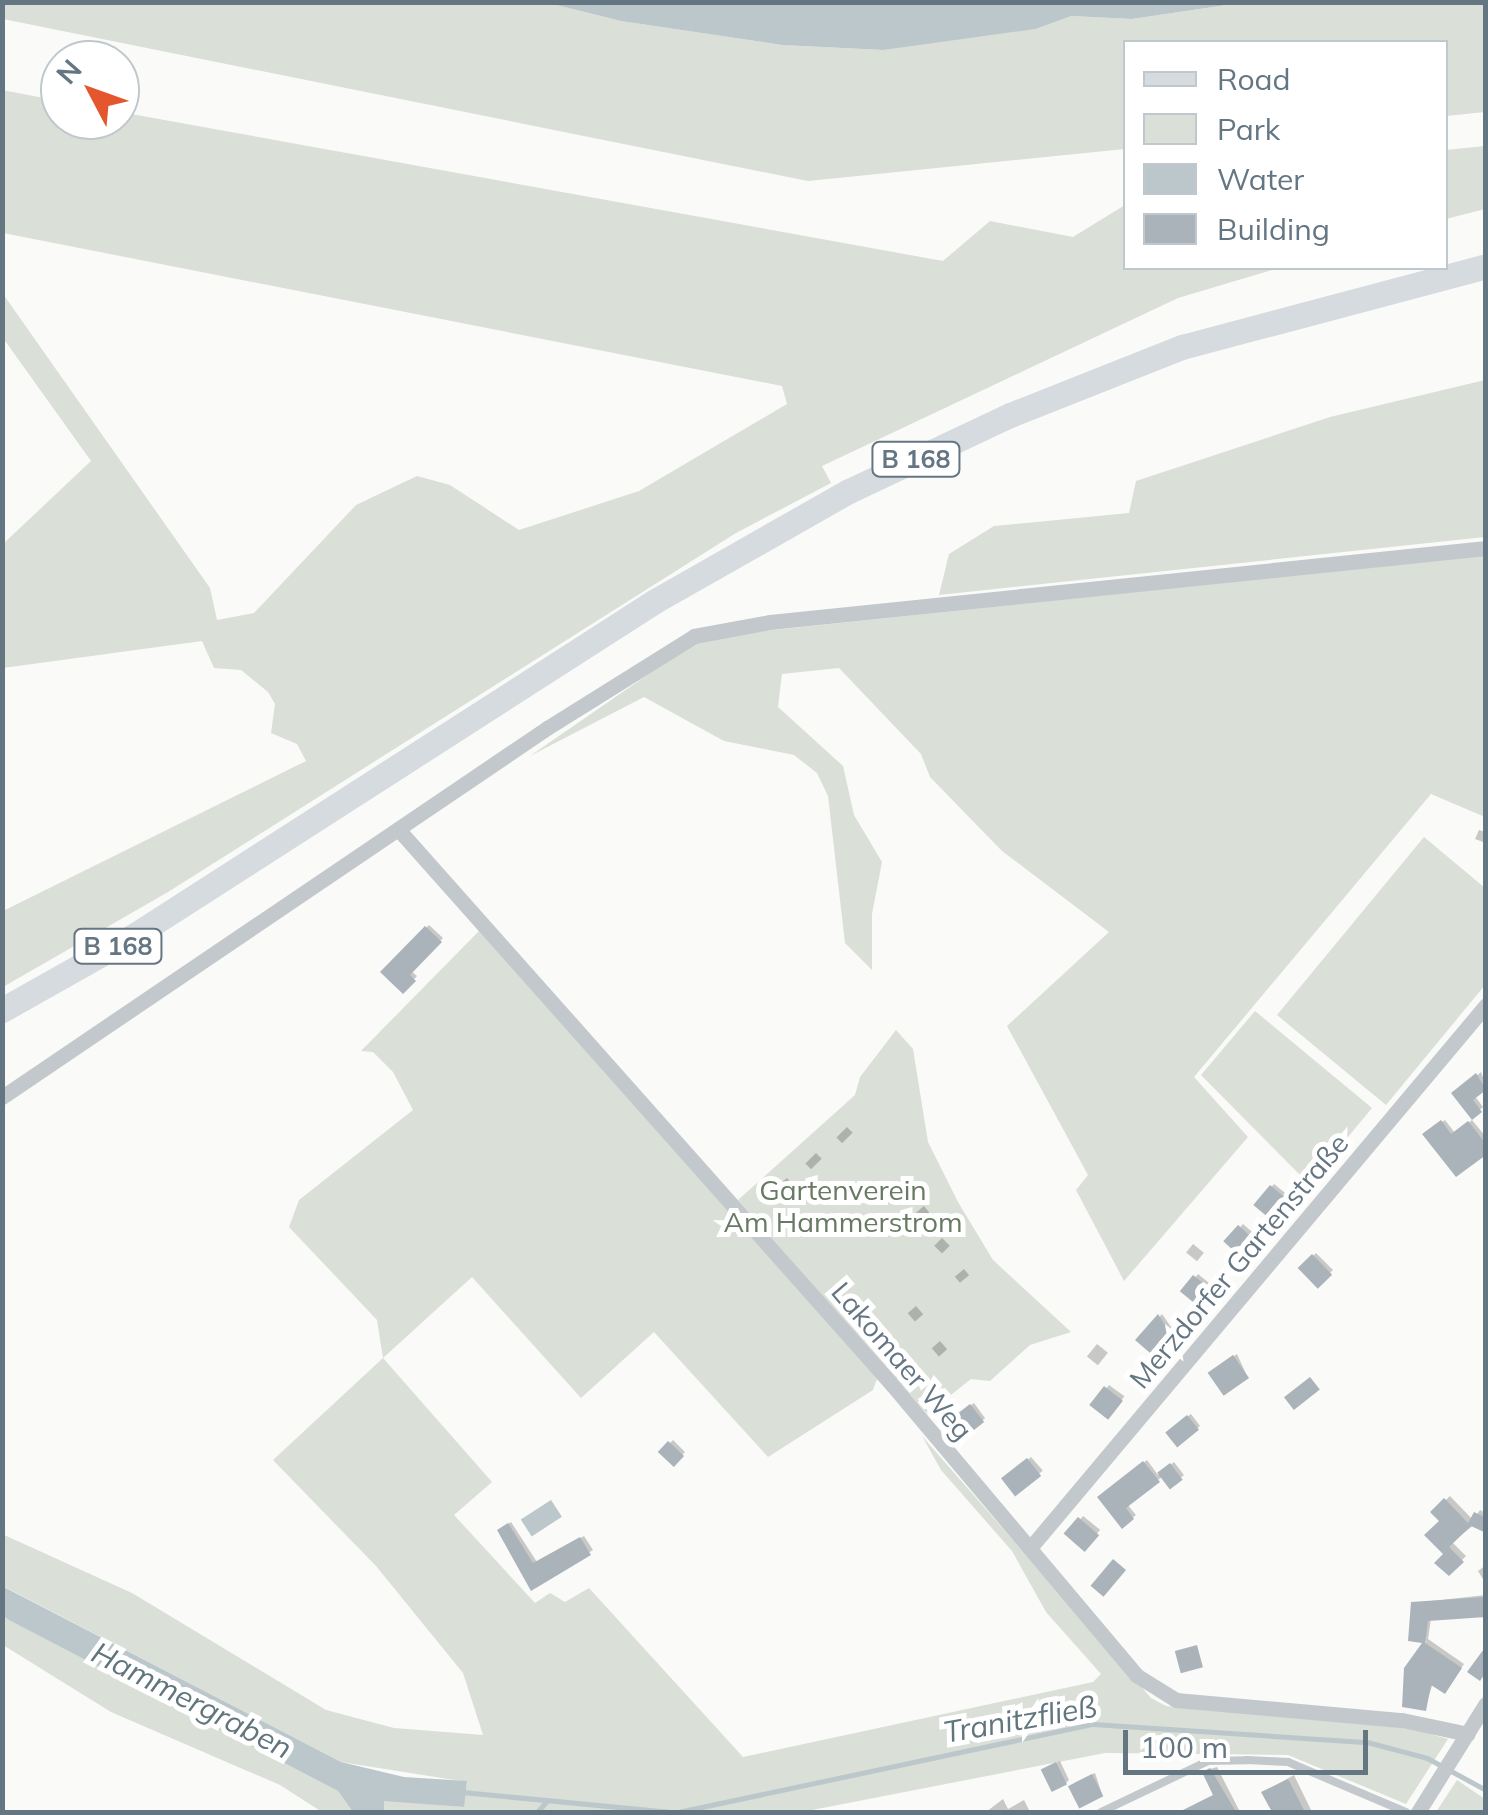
<!DOCTYPE html>
<html>
<head>
<meta charset="utf-8">
<style>
	body { margin:0 }
	#map { position:relative; width:1488px; height:1815px; overflow:hidden; background:#fafaf8; font-family:Mulish,sans-serif }
	div>[style] { position:absolute }
	[style*='--x'] { left:calc(var(--x)*1px); top:calc(var(--y)*1px); width:calc(var(--w)*1px); rotate:calc(var(--a)*1deg) }
	.green>* { inset:0; background:#dadfd7 }
	.water>* { inset:0; background:#bbc7cb; transform-origin:0 0 }
	.shadow>* { inset:0; background:#0003; transform-origin:0 0 }
	.stream>* { height:5px; margin:-2.5px; padding:0 2.5px; transform-origin:2.5px; border-radius:2.5px; background:#bbc7cb }
	.building>* { inset:0; background:#aab3b9; transform-origin:0 0 }
	.service>* { height:8px; margin:-4px; padding:0 4px; transform-origin:4px; border-radius:4px; background:#c3c8cc }
	.minor>* { height:15px; margin:-7.5px; padding:0 7.5px; transform-origin:7.5px; border-radius:7.5px; background:#c3c8cc }
	.primary>* { height:25px; margin:-12.5px; padding:0 12.5px; transform-origin:12.5px; border-radius:12.5px; background:#d6dbdf }
	span { translate:-50% -50%; white-space:nowrap; text-align:center; line-height:1.15; -webkit-text-stroke:10px #fff; paint-order:stroke }
	.shield-label span { padding:2px 8px; background:#fff; border:2px solid; border-radius:8px; -webkit-text-stroke-width:0 }
	.shield-label { font-size:25px; color:#657683; font-weight:700 }
	.park-label { font-size:28px; color:#687a64 }
	.street-label { font-size:28px; color:#657683 }
	.water-label { font-size:30px; color:#60757c; font-style:italic }
	.frame { position:absolute; inset:0; border:5px solid #657683; pointer-events:none }
	.legend { position:absolute; left:1123px; top:40px; width:325px; height:230px; box-sizing:border-box; background:#fff; border:2px solid #c1c8cd; margin:0; padding:12px 18px; list-style:none; font-size:30px; color:#657683 }
	.legend li { display:flex; align-items:center; gap:20px; height:50px }
	.legend b { width:50px; border:2px solid #c1c8cd }
	.north { position:absolute; left:40px; top:40px; width:100px; height:100px; box-sizing:border-box; background:#fff; border:2px solid #c1c8cd; border-radius:50%; rotate:311deg; font-size:28px; font-weight:700; line-height:40px; text-align:center; color:#657683 }
	.north::after { content:''; display:block; margin:auto; width:35px; height:45px; background:#e4572e; clip-path:polygon(50% 0,100% 100%,50% 72%,0 100%) }
	.scale { position:absolute; left:1123px; top:1730px; width:245px; height:45px; box-sizing:border-box; border:5px solid #657683; border-top:0; padding-left:12px; font-size:30px; line-height:35px; white-space:nowrap; color:#657683; -webkit-text-stroke:8px #fff; paint-order:stroke }
</style>
</head>
<body>
<div id="map">
	<div class="green">
		<i style="clip-path:polygon(2px 3px,548px 3px,621px 21px,782px 45px,883px 50px,1071px 16px,1132px 19px,1240px 3px,1485px 3px,1485px 112px,1446px 116px,1446px 42px,1126px 42px,1125px 149px,808px 181px,3px 19px)"></i>
		<i style="clip-path:polygon(2px 90px,60px 101px,60px 120px,120px 120px,120px 112px,943px 261px,990px 221px,1073px 237px,1125px 205px,1126px 268px,1279px 268px,1178px 298px,822px 466px,831px 483px,736px 533px,168px 892px,3px 987px,3px 911px,306px 761px,297px 744px,271px 733px,275px 704px,268px 692px,241px 670px,214px 668px,202px 641px,3px 668px,3px 544px,91px 461px,3px 338px,3px 294px,210px 588px,217px 620px,254px 613px,356px 505px,417px 476px,450px 485px,519px 530px,639px 491px,787px 404px,782px 386px,3px 233px)"></i>
		<i style="clip-path:polygon(1485px 146px,1485px 209px,1446px 219px,1446px 150px)"></i>
		<i style="clip-path:polygon(1485px 380px,1485px 537px,939px 595px,949px 554px,994px 526px,1129px 513px,1136px 481px,1330px 417px)"></i>
		<i style="clip-path:polygon(1485px 555px,1485px 817px,1431px 794px,1194px 1077px,1248px 1137px,1124px 1281px,1076px 1190px,1088px 1175px,1007px 1026px,1109px 932px,1002px 851px,930px 777px,921px 754px,839px 668px,782px 674px,778px 707px,843px 766px,854px 815px,882px 862px,872px 914px,872px 970px,845px 943px,828px 796px,817px 773px,794px 755px,724px 741px,644px 697px,530px 756px,695px 642px,726px 635px)"></i>
		<i style="clip-path:polygon(1424px 837px,1485px 888px,1485px 985px,1386px 1105px,1277px 1015px)"></i>
		<i style="clip-path:polygon(479px 931px,877px 1379px,873px 1390px,768px 1457px,654px 1332px,581px 1398px,472px 1277px,383px 1358px,492px 1482px,454px 1515px,535px 1603px,550px 1593px,565px 1602px,589px 1588px,743px 1757px,1093px 1682px,1101px 1674px,1046px 1612px,1012px 1551px,941px 1470px,922px 1436px,1151px 1698px,1166px 1706px,1413px 1729px,1448px 1739px,1406px 1804px,1288px 1755px,1105px 1753px,802px 1812px,384px 1812px,384px 1800px,463px 1807px,467px 1782px,341px 1762px,3px 1586px,2px 1534px,132px 1593px,326px 1710px,394px 1728px,483px 1735px,463px 1673px,376px 1566px,273px 1460px,383px 1358px,377px 1320px,289px 1227px,299px 1200px,413px 1110px,393px 1072px,373px 1052px,361px 1051px)"></i>
		<i style="clip-path:polygon(1255px 1011px,1372px 1108px,1309px 1184px,1201px 1075px)"></i>
		<i style="clip-path:polygon(896px 1030px,913px 1049px,928px 1142px,958px 1202px,993px 1260px,1071px 1332px,1030px 1345px,990px 1381px,971px 1379px,927px 1414px,738px 1200px,855px 1095px,860px 1077px)"></i>
		<i style="clip-path:polygon(2px 1616px,338px 1791px,353px 1812px,322px 1812px,280px 1785px,111px 1712px,3px 1645px)"></i>
		<i style="clip-path:polygon(1457px 1780px,1485px 1799px,1485px 1812px,1436px 1812px)"></i>
	</div>
	<div class="water">
		<i style="clip-path:polygon(548px 3px,1240px 3px,1132px 19px,1071px 16px,1035px 29px,883px 50px,782px 45px,621px 21px)"></i>
		<i style="left:551px;top:1500px;width:20px;height:36px;rotate:57deg"></i>
		<i style="clip-path:polygon(2px 1586px,341px 1762px,404px 1777px,467px 1781px,464px 1807px,384px 1801px,384px 1812px,353px 1812px,338px 1791px,9px 1620px,3px 1616px)"></i>
	</div>
	<div class="shadow">
		<i style="clip-path:polygon(1479px 830px,1486px 832px,1486px 843px,1475px 839px)"></i>
		<i style="clip-path:polygon(429px 925px,443px 938px,411px 971px,417px 976px,403px 991px,383px 972px)"></i>
		<i style="clip-path:polygon(1481px 1072px,1486px 1086px,1474px 1095px,1483px 1107px,1473px 1116px,1455px 1093px)"></i>
		<i style="clip-path:polygon(1445px 1120px,1455px 1133px,1472px 1120px,1486px 1137px,1486px 1152px,1428px 1131px)"></i>
		<i style="left:847px;top:1127px;width:8px;height:15px;rotate:45deg"></i>
		<i style="left:816px;top:1153px;width:8px;height:15px;rotate:45deg"></i>
		<i style="left:787px;top:1178px;width:8px;height:16px;rotate:50deg"></i>
		<i style="left:1274px;top:1184px;width:22px;height:27px;rotate:39deg"></i>
		<i style="left:924px;top:1206px;width:8px;height:16px;rotate:50deg"></i>
		<i style="left:1243px;top:1224px;width:18px;height:24px;rotate:41deg"></i>
		<i style="left:942px;top:1238px;width:11px;height:11px;rotate:45deg"></i>
		<i style="left:1193px;top:1244px;width:14px;height:11px;rotate:39deg"></i>
		<i style="left:1316px;top:1253px;width:24px;height:22px;rotate:45deg"></i>
		<i style="left:964px;top:1269px;width:8px;height:12px;rotate:50deg"></i>
		<i style="left:1198px;top:1274px;width:21px;height:23px;rotate:39deg"></i>
		<i style="left:916px;top:1306px;width:11px;height:11px;rotate:49deg"></i>
		<i style="clip-path:polygon(1162px 1314px,1176px 1334px,1157px 1356px,1139px 1340px)"></i>
		<i style="left:940px;top:1341px;width:11px;height:11px;rotate:49deg"></i>
		<i style="left:1097px;top:1344px;width:14px;height:16px;rotate:39deg"></i>
		<i style="clip-path:polygon(1237px 1354px,1247px 1376px,1214px 1370px)"></i>
		<i style="left:1109px;top:1385px;width:19px;height:25px;rotate:36deg"></i>
		<i style="left:974px;top:1403px;width:19px;height:23px;rotate:54deg"></i>
		<i style="left:1191px;top:1414px;width:15px;height:29px;rotate:53deg"></i>
		<i style="left:673px;top:1440px;width:17px;height:17px;rotate:45deg"></i>
		<i style="left:1031px;top:1457px;width:18px;height:35px;rotate:49deg"></i>
		<i style="clip-path:polygon(1147px 1460px,1158px 1475px,1174px 1462px,1184px 1475px,1171px 1486px,1163px 1476px,1127px 1504px,1136px 1515px,1126px 1523px,1101px 1497px)"></i>
		<i style="clip-path:polygon(1450px 1496px,1473px 1520px,1480px 1510px,1486px 1513px,1486px 1531px,1474px 1525px,1452px 1542px,1466px 1556px,1449px 1573px,1442px 1521px,1433px 1512px)"></i>
		<i style="left:1083px;top:1516px;width:22px;height:23px;rotate:39deg"></i>
		<i style="clip-path:polygon(511px 1522px,537px 1562px,584px 1536px,593px 1550px,532px 1588px,503px 1527px)"></i>
		<i style="clip-path:polygon(1486px 1565px,1486px 1584px,1478px 1571px)"></i>
		<i style="clip-path:polygon(1486px 1595px,1486px 1614px,1431px 1619px,1428px 1639px,1464px 1664px,1448px 1688px,1433px 1683px,1425px 1708px,1407px 1669px,1426px 1641px,1410px 1639px,1413px 1603px)"></i>
		<i style="clip-path:polygon(1060px 1761px,1069px 1780px,1066px 1783px,1047px 1767px)"></i>
		<i style="clip-path:polygon(1217px 1767px,1239px 1810px,1186px 1812px,1216px 1795px,1207px 1770px)"></i>
		<i style="clip-path:polygon(1095px 1773px,1102px 1794px,1074px 1783px)"></i>
		<i style="clip-path:polygon(1294px 1775px,1312px 1812px,1274px 1812px,1264px 1792px)"></i>
		<i style="clip-path:polygon(1003px 1799px,1008px 1809px,1024px 1800px,1030px 1812px,986px 1812px)"></i>
	</div>
	<div class="stream">
		<i style="--x:462;--y:1792;--w:207;--a:5.5"></i>
		<i style="--x:537;--y:1812;--w:13;--a:-48"></i>
		<i style="--x:678;--y:1812;--w:424;--a:-12"></i>
		<i style="--x:1093;--y:1724;--w:275;--a:3.8"></i>
		<i style="--x:1367;--y:1742;--w:62;--a:14.9"></i>
		<i style="--x:1427;--y:1758;--w:67;--a:28.5"></i>
	</div>
	<div class="building">
		<i style="clip-path:polygon(425px 926px,442px 942px,410px 975px,416px 981px,403px 994px,380px 972px)"></i>
		<i style="clip-path:polygon(1476px 1073px,1486px 1090px,1473px 1100px,1482px 1112px,1472px 1120px,1451px 1093px)"></i>
		<i style="clip-path:polygon(1441px 1120px,1451px 1134px,1468px 1121px,1486px 1144px,1486px 1155px,1456px 1177px,1422px 1134px)"></i>
		<i style="left:1270px;top:1185px;width:26px;height:26px;rotate:40deg"></i>
		<i style="left:1238px;top:1225px;width:24px;height:22px;rotate:42deg"></i>
		<i style="left:1312px;top:1254px;width:29px;height:20px;rotate:46deg"></i>
		<i style="left:1193px;top:1275px;width:26px;height:21px;rotate:39deg"></i>
		<i style="clip-path:polygon(1158px 1314px,1174px 1339px,1157px 1359px,1135px 1340px)"></i>
		<i style="left:1233px;top:1355px;width:28px;height:31px;rotate:55deg"></i>
		<i style="left:1310px;top:1377px;width:16px;height:33px;rotate:52deg"></i>
		<i style="left:1104px;top:1386px;width:24px;height:24px;rotate:38deg"></i>
		<i style="left:970px;top:1404px;width:23px;height:22px;rotate:52deg"></i>
		<i style="left:1187px;top:1415px;width:19px;height:28px;rotate:51deg"></i>
		<i style="left:668px;top:1441px;width:22px;height:15px;rotate:43deg"></i>
		<i style="left:1027px;top:1458px;width:23px;height:33px;rotate:52deg"></i>
		<i style="clip-path:polygon(1143px 1461px,1160px 1482px,1126px 1508px,1134px 1519px,1122px 1529px,1097px 1497px)"></i>
		<i style="left:1170px;top:1463px;width:21px;height:16px;rotate:53deg"></i>
		<i style="clip-path:polygon(1444px 1498px,1468px 1523px,1474px 1512px,1486px 1518px,1486px 1533px,1471px 1526px,1449px 1547px,1464px 1562px,1449px 1576px,1434px 1563px,1443px 1554px,1424px 1535px,1439px 1521px,1430px 1512px)"></i>
		<i style="left:1078px;top:1517px;width:28px;height:22px;rotate:41deg"></i>
		<i style="clip-path:polygon(508px 1523px,533px 1563px,580px 1537px,591px 1555px,531px 1591px,497px 1530px)"></i>
		<i style="left:1113px;top:1559px;width:17px;height:35px;rotate:40deg"></i>
		<i style="clip-path:polygon(1486px 1597px,1486px 1617px,1428px 1621px,1425px 1643px,1462px 1668px,1445px 1694px,1431px 1685px,1426px 1711px,1402px 1707px,1404px 1668px,1422px 1643px,1408px 1641px,1411px 1602px)"></i>
		<i style="left:1197px;top:1645px;width:23px;height:23px;rotate:75deg"></i>
		<i style="clip-path:polygon(1486px 1646px,1486px 1672px,1480px 1681px,1467px 1672px)"></i>
		<i style="left:1056px;top:1762px;width:25px;height:17px;rotate:64deg"></i>
		<i style="clip-path:polygon(1210px 1768px,1236px 1812px,1179px 1812px,1213px 1795px,1202px 1772px)"></i>
		<i style="left:1092px;top:1774px;width:25px;height:27px;rotate:63deg"></i>
		<i style="clip-path:polygon(1288px 1779px,1305px 1812px,1272px 1812px,1261px 1792px)"></i>
	</div>
	<div class="service">
		<i style="--x:1101;--y:1812;--w:119;--a:-25.5"></i>
		<i style="--x:1208;--y:1761;--w:39;--a:-1"></i>
		<i style="--x:1247;--y:1760;--w:41;--a:2.8"></i>
		<i style="--x:1288;--y:1762;--w:128;--a:23"></i>
	</div>
	<div class="minor">
		<i style="--x:398;--y:829;--w:745;--a:48.37"></i>
		<i style="--x:893;--y:1386;--w:378;--a:49.9"></i>
		<i style="--x:1136;--y:1675;--w:47;--a:32"></i>
		<i style="--x:1176;--y:1700;--w:227;--a:5.1"></i>
		<i style="--x:1402;--y:1720;--w:67;--a:12"></i>
		<i style="--x:2;--y:1097;--w:658;--a:-34.1"></i>
		<i style="--x:547;--y:728;--w:173;--a:-32"></i>
		<i style="--x:694;--y:636;--w:77;--a:-10.4"></i>
		<i style="--x:770;--y:622;--w:720;--a:-5.9"></i>
		<i style="--x:1030;--y:1548;--w:709;--a:-49.98"></i>
		<i style="--x:1418;--y:1812;--w:128;--a:-58"></i>
	</div>
	<div class="primary">
		<i style="--x:2;--y:1010;--w:153;--a:-29.4"></i>
		<i style="--x:135;--y:935;--w:618;--a:-32.71"></i>
		<i style="--x:655;--y:601;--w:223;--a:-29.6"></i>
		<i style="--x:849;--y:491;--w:178;--a:-25.3"></i>
		<i style="--x:1010;--y:415;--w:185;--a:-21.6"></i>
		<i style="--x:1182;--y:347;--w:315;--a:-14.9"></i>
	</div>
	<div class="shield-label">
		<span style="left:916px;top:459px">B 168</span>
		<span style="left:118px;top:946px">B 168</span>
	</div>
	<div class="park-label">
		<span style="left:843px;top:1206px">Gartenverein<br>Am Hammerstrom</span>
	</div>
	<div class="street-label">
		<span style="left:1239px;top:1261px;rotate:-50deg">Merzdorfer Gartenstraße</span>
		<span style="left:902px;top:1361px;rotate:49deg">Lakomaer Weg</span>
	</div>
	<div class="water-label">
		<span style="left:192px;top:1700px;rotate:27deg">Hammergraben</span>
		<span style="left:1020px;top:1719px;rotate:-10deg">Tranitzfließ</span>
	</div>
	<div class="frame"></div>
	<ul class="legend">
	<li><b style="height:12px;background:#d6dbdf"></b>Road</li>
	<li><b style="height:28px;background:#dadfd7"></b>Park</li>
	<li><b style="height:28px;background:#bbc7cb"></b>Water</li>
	<li><b style="height:28px;background:#aab3b9"></b>Building</li>
	</ul>
	<div class="north">N</div>
	<div class="scale">100 m</div>
</div>
</body>
</html>
